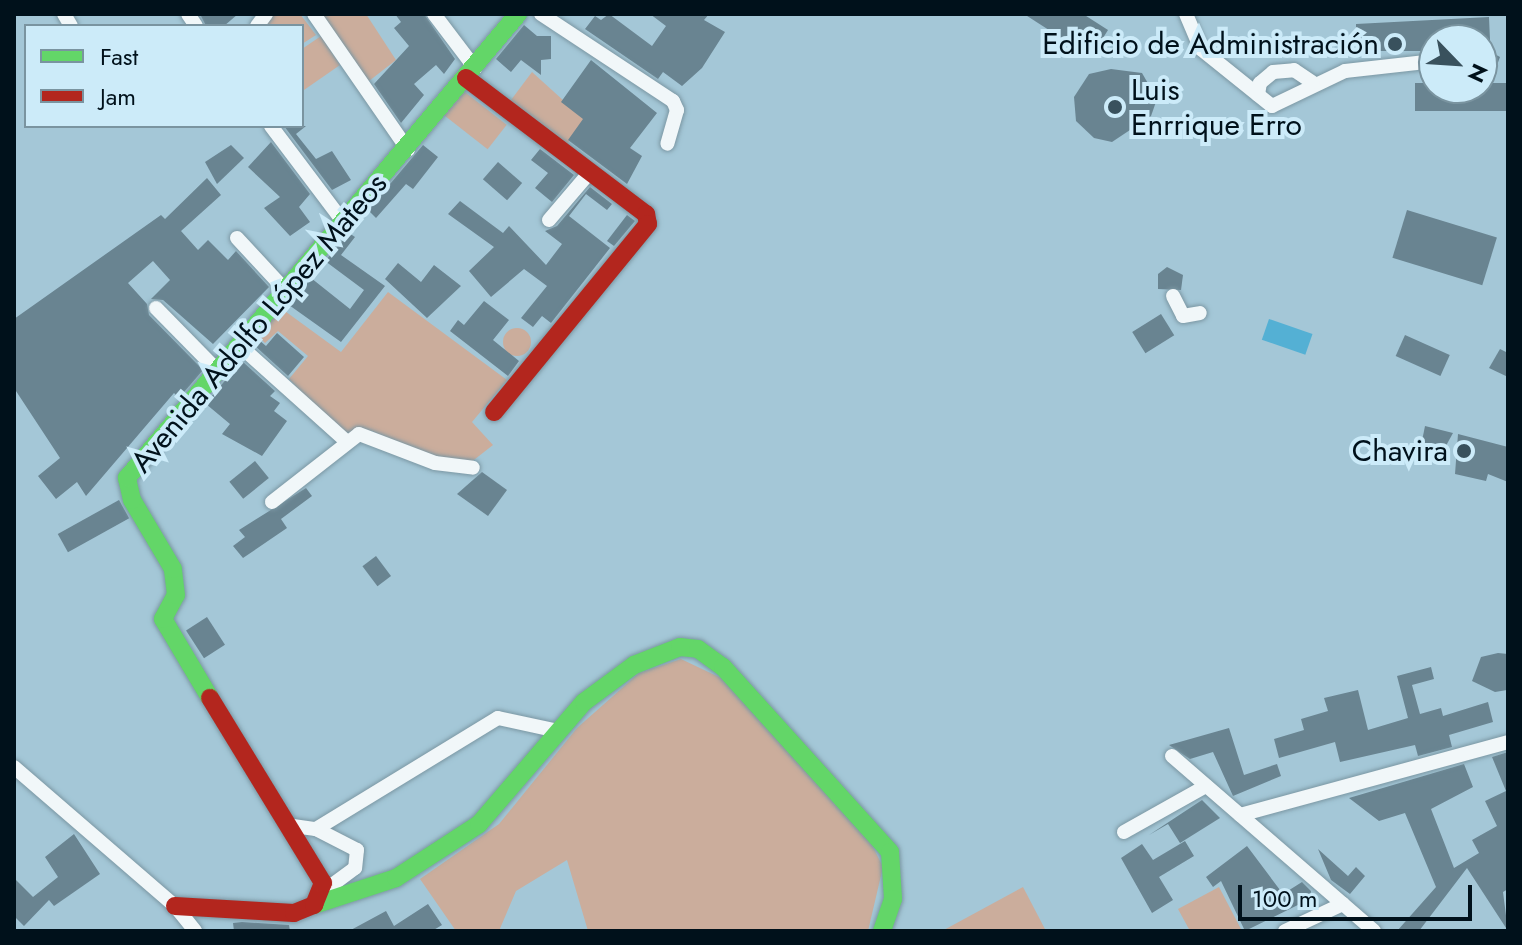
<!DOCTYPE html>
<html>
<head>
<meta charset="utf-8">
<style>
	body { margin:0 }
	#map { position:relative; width:1522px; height:945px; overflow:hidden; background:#a4c7d7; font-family:Jost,sans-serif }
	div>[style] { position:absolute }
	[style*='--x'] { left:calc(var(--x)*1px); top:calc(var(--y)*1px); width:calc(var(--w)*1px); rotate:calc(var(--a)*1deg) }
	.green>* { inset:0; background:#cbad9c; transform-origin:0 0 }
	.round { border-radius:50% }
	.water>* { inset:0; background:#54b0d4; transform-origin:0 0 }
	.building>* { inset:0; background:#698491; transform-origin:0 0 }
	.roads { filter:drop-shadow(0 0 2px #7b97a3) drop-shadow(0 0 2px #7b97a3) }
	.street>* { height:14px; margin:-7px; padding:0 7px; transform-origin:7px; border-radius:7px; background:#f1f7f9 }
	.fast>* { height:18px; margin:-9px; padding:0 9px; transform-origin:9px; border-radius:9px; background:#63d668 }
	.jam>* { height:18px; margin:-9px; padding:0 9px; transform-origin:9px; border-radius:9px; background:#b3261e }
	.dots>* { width:22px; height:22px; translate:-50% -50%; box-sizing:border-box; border:4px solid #ccebf9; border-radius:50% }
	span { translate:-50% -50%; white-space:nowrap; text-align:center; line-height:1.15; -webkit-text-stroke:8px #ccebf9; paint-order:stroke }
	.poi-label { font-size:30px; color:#00111b }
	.right { translate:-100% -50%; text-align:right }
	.left { translate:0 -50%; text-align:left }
	.street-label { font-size:30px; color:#00111b }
	.frame { position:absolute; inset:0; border:16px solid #00111b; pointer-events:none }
	.legend { position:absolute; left:24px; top:24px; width:280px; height:104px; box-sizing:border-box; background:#ccebf9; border:2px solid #7a94a0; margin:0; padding:10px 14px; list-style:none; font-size:24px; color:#00111b }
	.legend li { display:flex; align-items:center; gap:16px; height:40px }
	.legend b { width:40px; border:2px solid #7a94a0 }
	.north { position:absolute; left:1418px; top:24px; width:80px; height:80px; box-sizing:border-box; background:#ccebf9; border:2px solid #7a94a0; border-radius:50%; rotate:115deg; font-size:22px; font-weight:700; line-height:32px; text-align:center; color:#00111b }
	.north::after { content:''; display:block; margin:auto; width:28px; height:36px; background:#39515d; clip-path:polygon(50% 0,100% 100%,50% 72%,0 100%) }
	.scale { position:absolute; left:1238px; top:885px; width:234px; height:36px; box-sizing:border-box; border:4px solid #00111b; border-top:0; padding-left:10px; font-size:24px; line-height:28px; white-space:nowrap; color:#00111b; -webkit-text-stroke:6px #ccebf9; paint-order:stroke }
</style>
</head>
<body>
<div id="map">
	<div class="green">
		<i style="clip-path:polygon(268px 14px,300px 14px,316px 35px,302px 44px,302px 26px,258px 26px)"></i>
		<i style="clip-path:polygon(318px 14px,366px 14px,396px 60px,369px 81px)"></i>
		<i style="clip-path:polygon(321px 36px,340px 65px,304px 90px,302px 49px)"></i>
		<i style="clip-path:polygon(532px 72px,585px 120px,565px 147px,508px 104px)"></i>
		<i style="left:461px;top:89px;width:58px;height:31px;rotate:38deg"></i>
		<i style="clip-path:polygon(388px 292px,507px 380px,472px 422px,493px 445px,470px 463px,414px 452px,372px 431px,356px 430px,346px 438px,289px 379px,308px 356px,278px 331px,265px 343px,254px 332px,278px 306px,341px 352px)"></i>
		<i class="round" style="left:503px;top:328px;width:28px;height:28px"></i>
		<i style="clip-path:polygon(681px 659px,721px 678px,868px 837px,883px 867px,868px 931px,588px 931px,567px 860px,516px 891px,499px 931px,456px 931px,420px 879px,499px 824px,577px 728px,639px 673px)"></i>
		<i style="clip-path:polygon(1023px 887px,1046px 931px,942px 931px)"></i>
		<i style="clip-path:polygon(1219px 887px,1242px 931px,1190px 931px,1178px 909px)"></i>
	</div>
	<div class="water">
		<i style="left:1269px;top:319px;width:46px;height:22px;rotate:19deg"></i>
	</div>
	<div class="building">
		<i style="clip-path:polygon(200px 14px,238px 14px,224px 26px,206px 26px)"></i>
		<i style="clip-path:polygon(395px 14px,424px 14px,455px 59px,444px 74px,436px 65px,414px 84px,424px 95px,401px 123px,374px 84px,409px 46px,394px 28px,401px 22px)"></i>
		<i style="clip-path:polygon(609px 14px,652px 46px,666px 26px,650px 14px,709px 14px,704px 20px,725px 32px,702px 68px,682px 86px,663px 72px,658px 79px,585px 29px,595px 16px,601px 20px)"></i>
		<i style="clip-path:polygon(1024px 14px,1083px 14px,1108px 30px,1091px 57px)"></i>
		<i style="clip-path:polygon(1489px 17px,1490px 40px,1434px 40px,1434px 51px,1356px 51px,1356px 24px)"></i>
		<i style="clip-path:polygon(524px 25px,537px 36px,551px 36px,551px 59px,541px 60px,541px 75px,521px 60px,511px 72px,496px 59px)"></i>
		<i style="clip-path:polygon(1482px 47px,1500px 57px,1494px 73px,1482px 66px)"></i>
		<i style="clip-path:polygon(591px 60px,657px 113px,630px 148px,642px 156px,627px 184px,568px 140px,583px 119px,561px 102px)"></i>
		<i style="clip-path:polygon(1111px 69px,1142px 73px,1157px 99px,1151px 116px,1112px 142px,1094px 138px,1076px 121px,1074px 97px,1089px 74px)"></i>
		<i style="left:1508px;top:83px;width:28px;height:93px;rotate:90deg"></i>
		<i style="clip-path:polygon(284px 126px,306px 126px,296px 134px,316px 159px,332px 151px,351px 180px,332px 190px)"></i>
		<i style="clip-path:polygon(271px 142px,310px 194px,299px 207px,310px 222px,290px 236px,264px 208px,280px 197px,248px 167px)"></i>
		<i style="clip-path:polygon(231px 145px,244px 158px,217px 184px,205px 162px)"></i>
		<i style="clip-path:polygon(423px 145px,438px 157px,413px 189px,406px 184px,376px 218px,368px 210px)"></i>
		<i style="clip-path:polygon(540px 149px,574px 175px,552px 202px,535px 188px,548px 173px,531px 160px)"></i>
		<i style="left:498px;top:162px;width:32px;height:23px;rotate:41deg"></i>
		<i style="clip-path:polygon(207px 178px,221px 195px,181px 231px,198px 250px,208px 240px,228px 260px,236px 251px,269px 287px,213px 344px,163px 300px,151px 299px,170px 280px,153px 261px,128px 283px,147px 304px,149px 315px,203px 370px,179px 398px,174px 393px,86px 496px,77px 482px,56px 499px,38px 476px,60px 458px,14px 388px,14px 319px,161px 215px,165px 219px)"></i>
		<i style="clip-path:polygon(590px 187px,612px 204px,607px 210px,586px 194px,569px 216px,610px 248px,551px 323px,542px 316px,533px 327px,521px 318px,547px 286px,524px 269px,491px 297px,469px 271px,494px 247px,448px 214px,460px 201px,503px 233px,509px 226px,546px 265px,562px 244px,545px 231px,557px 226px)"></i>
		<i style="left:1407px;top:210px;width:94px;height:50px;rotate:17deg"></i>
		<i style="clip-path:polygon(627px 215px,635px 221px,614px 246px,607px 241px)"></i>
		<i style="clip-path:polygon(349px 233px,355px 237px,341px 255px,385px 286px,341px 342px,289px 305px,311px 278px,350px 309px,364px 290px,325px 261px)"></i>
		<i style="clip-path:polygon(398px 263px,421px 282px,434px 265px,461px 286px,427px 318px,385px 279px)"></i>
		<i style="clip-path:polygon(1167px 267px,1183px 275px,1181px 290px,1158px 289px,1158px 274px)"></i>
		<i style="clip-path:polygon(484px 301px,509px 320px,493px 340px,519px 361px,508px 376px,450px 331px,458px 320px,464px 325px)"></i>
		<i style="left:1161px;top:314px;width:25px;height:34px;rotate:58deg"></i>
		<i style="clip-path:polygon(277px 333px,304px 357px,288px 376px,254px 345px,259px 340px,266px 346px)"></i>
		<i style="left:1405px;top:335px;width:49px;height:23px;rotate:24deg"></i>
		<i style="clip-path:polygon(1500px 349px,1508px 353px,1508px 377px,1489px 368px)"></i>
		<i style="clip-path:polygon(242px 361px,275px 391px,270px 396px,280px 403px,274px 411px,287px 421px,262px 456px,222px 434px,230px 424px,206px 404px,197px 413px)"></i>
		<i style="clip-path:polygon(1425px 426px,1453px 433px,1437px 462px,1419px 456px)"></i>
		<i style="clip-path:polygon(1458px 434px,1508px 447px,1508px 482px,1488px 474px,1486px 481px,1455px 474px)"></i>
		<i style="left:255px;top:461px;width:22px;height:33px;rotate:51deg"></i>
		<i style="clip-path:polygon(482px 472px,507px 490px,488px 516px,457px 494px)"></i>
		<i style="clip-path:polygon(306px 488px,312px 496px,281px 519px,287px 528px,243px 558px,233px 546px,245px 537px,239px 530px)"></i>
		<i style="left:119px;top:500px;width:21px;height:70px;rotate:61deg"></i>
		<i style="left:376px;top:556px;width:25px;height:17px;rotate:53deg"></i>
		<i style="left:207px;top:617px;width:33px;height:25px;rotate:57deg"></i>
		<i style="clip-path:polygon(1498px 653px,1508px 654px,1507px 690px,1495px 692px,1472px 681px,1481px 657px)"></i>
		<i style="clip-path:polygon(1431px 667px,1434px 679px,1412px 685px,1420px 714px,1441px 708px,1443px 716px,1488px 702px,1493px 722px,1449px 735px,1452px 747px,1418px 756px,1415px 745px,1340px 762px,1335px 742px,1279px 758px,1274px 739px,1304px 730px,1301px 719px,1328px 711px,1324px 698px,1358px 690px,1368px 730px,1408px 718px,1397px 676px)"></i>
		<i style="clip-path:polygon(1229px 728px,1244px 775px,1277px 764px,1281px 776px,1233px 796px,1213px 752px,1190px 759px,1169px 745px)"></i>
		<i style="clip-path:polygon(1508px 752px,1508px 889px,1503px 892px,1508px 931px,1467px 868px,1419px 931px,1397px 931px,1436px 887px,1405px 813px,1379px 821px,1349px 798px,1464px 764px,1473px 787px,1431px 809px,1454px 868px,1479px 853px,1472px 840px,1497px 826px,1485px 801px,1506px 791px,1492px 757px)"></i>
		<i style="clip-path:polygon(1202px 800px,1220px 818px,1180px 843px,1168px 824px,1149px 835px)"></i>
		<i style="clip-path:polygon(74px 834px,100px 874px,54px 906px,49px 900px,24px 926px,14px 916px,14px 878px,33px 897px,58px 877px,45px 857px)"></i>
		<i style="clip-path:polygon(1185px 841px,1194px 856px,1159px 877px,1173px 900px,1152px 913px,1121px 858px,1142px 844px,1153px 860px)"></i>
		<i style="clip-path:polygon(1247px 846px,1283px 894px,1302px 882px,1311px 891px,1310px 899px,1245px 931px,1221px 881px,1213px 887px,1206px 877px)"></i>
		<i style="clip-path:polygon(1318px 849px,1348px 876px,1356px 867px,1365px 876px,1350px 894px,1331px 880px)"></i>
		<i style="clip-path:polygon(428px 904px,442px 925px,432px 931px,349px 931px,386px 911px,394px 926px)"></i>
		<i style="clip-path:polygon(242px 922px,289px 925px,290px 931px,234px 931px,233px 923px)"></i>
	</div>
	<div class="roads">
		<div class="street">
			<i style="--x:64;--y:14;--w:14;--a:60"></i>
			<i style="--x:188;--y:14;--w:14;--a:56"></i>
			<i style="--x:314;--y:14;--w:165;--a:55.3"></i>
			<i style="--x:434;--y:14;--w:68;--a:52.8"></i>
			<i style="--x:541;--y:14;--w:158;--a:33.4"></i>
			<i style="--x:673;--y:101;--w:10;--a:66"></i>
			<i style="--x:677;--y:110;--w:35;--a:106"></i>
			<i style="--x:1186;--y:14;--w:38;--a:67"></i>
			<i style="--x:1201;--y:49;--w:91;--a:38.8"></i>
			<i style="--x:1272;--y:106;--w:81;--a:-25.6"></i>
			<i style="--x:1345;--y:71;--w:90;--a:-6.4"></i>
			<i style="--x:257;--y:26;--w:15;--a:-53"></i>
			<i style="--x:1258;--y:95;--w:12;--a:-81"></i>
			<i style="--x:1260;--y:83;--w:17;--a:-40"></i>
			<i style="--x:1273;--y:72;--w:21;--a:-5"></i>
			<i style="--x:1294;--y:70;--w:22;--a:34"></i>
			<i style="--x:271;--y:126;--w:121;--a:53"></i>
			<i style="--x:549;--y:220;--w:63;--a:-49.5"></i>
			<i style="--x:237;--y:238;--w:72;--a:47.2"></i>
			<i style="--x:1173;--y:296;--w:22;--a:63"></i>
			<i style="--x:1183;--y:316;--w:17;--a:-10"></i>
			<i style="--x:156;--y:308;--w:87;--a:45.5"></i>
			<i style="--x:239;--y:345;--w:145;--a:41.9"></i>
			<i style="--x:272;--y:502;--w:110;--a:-38"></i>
			<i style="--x:359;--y:434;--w:81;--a:20.9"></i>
			<i style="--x:435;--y:463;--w:38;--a:7"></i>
			<i style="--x:1172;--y:756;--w:267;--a:40.9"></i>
			<i style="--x:14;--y:767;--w:213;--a:40.8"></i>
			<i style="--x:175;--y:906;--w:32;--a:51"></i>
			<i style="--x:1240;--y:815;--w:278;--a:-15.2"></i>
			<i style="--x:286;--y:825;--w:30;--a:8"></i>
			<i style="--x:316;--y:829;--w:46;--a:27.1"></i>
			<i style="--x:357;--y:850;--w:18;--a:96"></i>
			<i style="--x:355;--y:868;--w:44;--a:143.4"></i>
			<i style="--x:316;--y:829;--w:213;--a:-31.4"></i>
			<i style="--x:498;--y:718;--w:61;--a:12.2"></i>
			<i style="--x:1124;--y:832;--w:94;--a:-29.3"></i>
			<i style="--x:1285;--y:931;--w:64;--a:-25"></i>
		</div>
		<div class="fast">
			<i style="--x:210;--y:698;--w:92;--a:-120.7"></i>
			<i style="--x:163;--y:619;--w:27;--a:-62"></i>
			<i style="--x:176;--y:595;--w:26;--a:-97"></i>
			<i style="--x:173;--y:569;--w:80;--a:-120.7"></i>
			<i style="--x:132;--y:500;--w:23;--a:-103"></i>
			<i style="--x:127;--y:478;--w:607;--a:-49.88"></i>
			<i style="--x:314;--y:905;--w:86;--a:-18.2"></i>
			<i style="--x:396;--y:878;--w:99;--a:-33"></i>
			<i style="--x:479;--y:824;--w:161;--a:-49.3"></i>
			<i style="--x:584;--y:702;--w:62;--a:-36.5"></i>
			<i style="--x:634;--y:665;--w:49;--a:-21.4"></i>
			<i style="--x:680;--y:647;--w:18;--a:6"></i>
			<i style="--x:698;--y:649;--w:31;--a:36"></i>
			<i style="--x:723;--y:667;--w:249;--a:47.9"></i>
			<i style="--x:890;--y:852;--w:47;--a:86.3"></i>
			<i style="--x:893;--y:899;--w:34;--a:109"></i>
		</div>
		<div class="jam">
			<i style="--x:466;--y:78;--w:226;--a:37.1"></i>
			<i style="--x:646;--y:214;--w:10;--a:79"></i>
			<i style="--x:648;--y:224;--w:243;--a:129.3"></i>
			<i style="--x:175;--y:906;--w:119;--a:3.4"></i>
			<i style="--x:294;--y:913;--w:22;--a:-22"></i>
			<i style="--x:314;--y:905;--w:24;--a:-68"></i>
			<i style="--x:323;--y:883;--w:217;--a:-121.4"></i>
		</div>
	</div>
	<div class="dots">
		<i style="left:1395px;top:44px;background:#39515d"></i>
		<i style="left:1115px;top:107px;background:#39515d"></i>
		<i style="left:1464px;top:451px;background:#39515d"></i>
	</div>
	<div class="poi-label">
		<span class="right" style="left:1379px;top:44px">Edificio de Administración</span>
		<span class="left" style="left:1131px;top:107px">Luis<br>Enrrique Erro</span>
		<span class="right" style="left:1448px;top:451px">Chavira</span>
	</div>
	<div class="street-label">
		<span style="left:259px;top:323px;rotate:-50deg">Avenida Adolfo López Mateos</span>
	</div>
	<div class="frame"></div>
	<ul class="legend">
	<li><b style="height:10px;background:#63d668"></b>Fast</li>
	<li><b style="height:10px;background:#b3261e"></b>Jam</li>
	</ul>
	<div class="north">N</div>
	<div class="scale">100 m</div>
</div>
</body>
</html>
